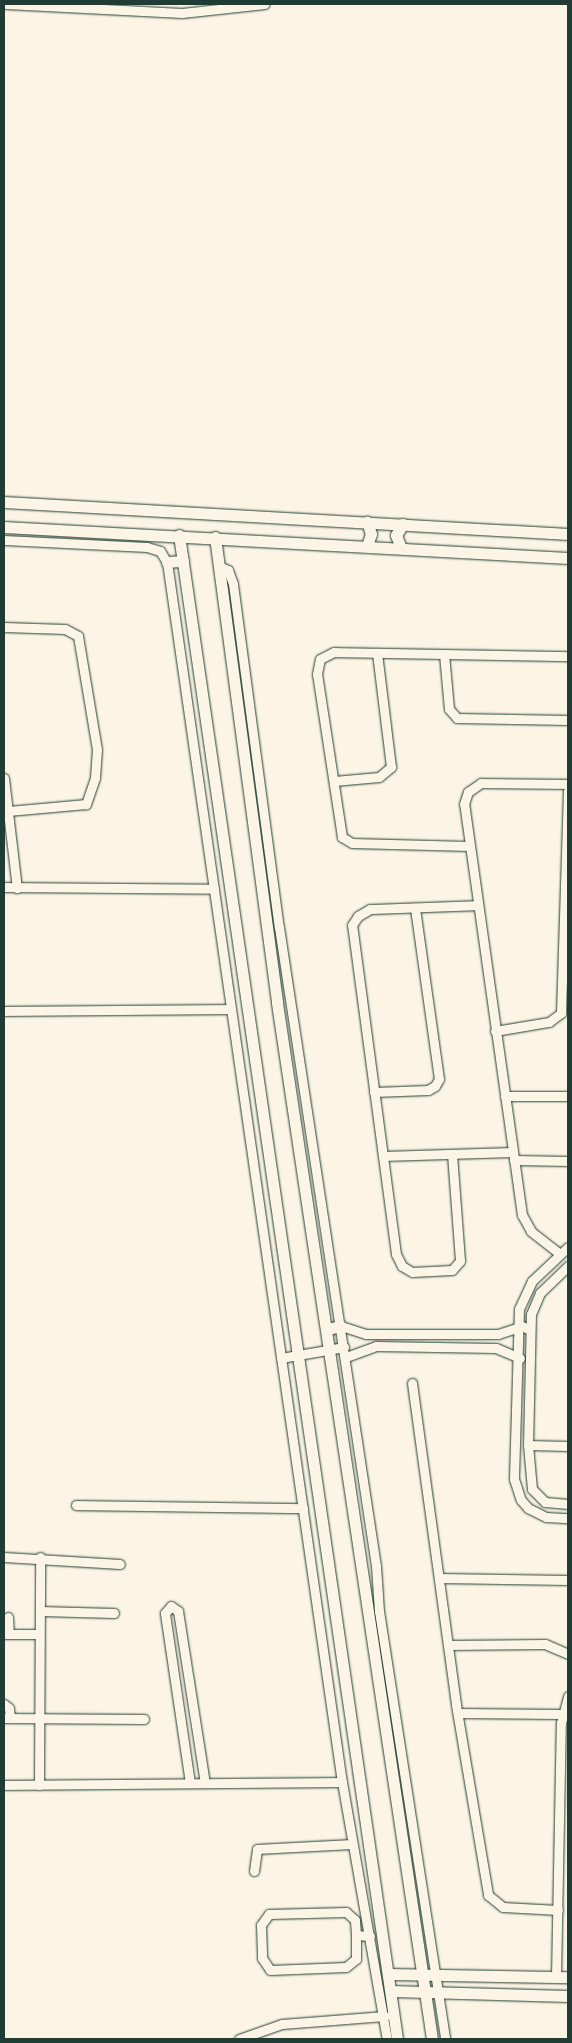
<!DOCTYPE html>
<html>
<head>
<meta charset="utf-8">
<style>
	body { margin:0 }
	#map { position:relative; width:572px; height:2043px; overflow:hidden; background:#fcf5e5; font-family:Sriracha,sans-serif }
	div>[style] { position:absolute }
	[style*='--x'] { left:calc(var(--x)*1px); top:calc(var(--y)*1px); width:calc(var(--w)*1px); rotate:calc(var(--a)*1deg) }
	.roads { filter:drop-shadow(0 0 1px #1f3d34) drop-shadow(0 0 1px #1f3d34) }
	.street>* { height:9px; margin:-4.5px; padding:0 4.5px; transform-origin:4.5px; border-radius:4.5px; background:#fcf5e5 }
	.secondary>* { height:11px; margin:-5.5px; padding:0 5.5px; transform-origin:5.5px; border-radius:5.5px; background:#fcf5e5 }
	span { translate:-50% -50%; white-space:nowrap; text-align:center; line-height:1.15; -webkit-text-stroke:4px #fcf5e5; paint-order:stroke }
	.frame { position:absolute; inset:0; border:5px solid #1f3d34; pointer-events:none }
</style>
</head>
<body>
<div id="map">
	<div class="roads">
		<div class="street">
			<i style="--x:6;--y:4;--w:176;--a:2.9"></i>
			<i style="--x:182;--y:13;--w:83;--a:-6.2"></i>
			<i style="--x:4;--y:540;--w:143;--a:2.8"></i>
			<i style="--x:147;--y:547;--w:14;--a:17"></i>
			<i style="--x:160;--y:551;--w:13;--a:58"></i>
			<i style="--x:167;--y:562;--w:1232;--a:81.84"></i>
			<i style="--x:342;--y:1782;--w:261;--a:80.1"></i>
			<i style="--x:219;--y:566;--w:10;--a:24"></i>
			<i style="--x:228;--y:570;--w:15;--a:70"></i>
			<i style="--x:233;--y:584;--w:346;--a:82.4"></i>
			<i style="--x:279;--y:927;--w:646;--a:81.37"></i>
			<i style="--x:376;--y:1566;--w:45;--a:86.2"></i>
			<i style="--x:379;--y:1611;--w:433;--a:81.2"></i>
			<i style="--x:4;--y:627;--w:61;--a:1.9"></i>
			<i style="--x:65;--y:629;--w:15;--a:28"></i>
			<i style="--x:78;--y:636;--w:115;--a:80.5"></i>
			<i style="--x:97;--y:749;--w:29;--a:94"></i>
			<i style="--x:95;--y:778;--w:28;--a:109"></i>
			<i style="--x:86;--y:804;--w:78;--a:174.9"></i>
			<i style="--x:444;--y:654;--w:55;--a:84.8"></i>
			<i style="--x:449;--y:709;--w:12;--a:48"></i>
			<i style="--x:457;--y:718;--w:111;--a:1"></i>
			<i style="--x:4;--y:778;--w:111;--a:83.3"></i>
			<i style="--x:334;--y:781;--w:45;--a:-5.1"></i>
			<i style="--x:379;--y:777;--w:16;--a:-40"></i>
			<i style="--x:391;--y:767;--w:115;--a:-97"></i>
			<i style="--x:469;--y:846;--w:117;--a:-178.5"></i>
			<i style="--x:352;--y:843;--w:12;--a:-149"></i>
			<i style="--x:342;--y:837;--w:165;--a:-98.7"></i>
			<i style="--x:317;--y:674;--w:15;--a:-79"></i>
			<i style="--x:320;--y:659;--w:16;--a:-27"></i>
			<i style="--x:334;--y:652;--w:234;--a:1"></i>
			<i style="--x:4;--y:887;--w:210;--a:0.5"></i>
			<i style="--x:4;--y:1011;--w:227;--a:-0.5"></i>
			<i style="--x:495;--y:1031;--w:55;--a:-9.5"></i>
			<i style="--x:549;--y:1022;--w:15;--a:-37"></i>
			<i style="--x:561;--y:1013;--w:222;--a:-88.2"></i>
			<i style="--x:374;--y:1092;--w:54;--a:-2.1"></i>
			<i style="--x:428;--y:1090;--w:8;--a:-30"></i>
			<i style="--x:435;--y:1086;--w:8;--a:-60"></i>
			<i style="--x:439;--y:1079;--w:173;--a:-98"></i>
			<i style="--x:505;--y:1096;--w:63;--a:0"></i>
			<i style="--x:452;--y:1154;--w:107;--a:85.7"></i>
			<i style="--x:460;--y:1261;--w:12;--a:132"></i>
			<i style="--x:452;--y:1270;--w:40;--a:177.1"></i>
			<i style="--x:412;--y:1272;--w:12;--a:-149"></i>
			<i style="--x:402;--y:1266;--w:13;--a:-117"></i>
			<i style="--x:396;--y:1254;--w:332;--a:-97.6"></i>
			<i style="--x:352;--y:925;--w:11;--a:-56"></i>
			<i style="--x:358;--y:916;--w:14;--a:-30"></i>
			<i style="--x:370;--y:909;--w:107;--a:-2.1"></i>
			<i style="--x:383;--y:1156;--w:130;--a:-1.8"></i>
			<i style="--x:514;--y:1160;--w:54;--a:1.1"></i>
			<i style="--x:568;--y:1247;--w:50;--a:136.6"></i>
			<i style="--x:532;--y:1281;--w:31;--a:115"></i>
			<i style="--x:519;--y:1309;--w:170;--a:91.7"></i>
			<i style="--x:514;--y:1479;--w:22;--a:72"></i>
			<i style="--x:521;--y:1500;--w:11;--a:49"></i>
			<i style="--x:528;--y:1508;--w:20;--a:27"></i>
			<i style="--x:546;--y:1517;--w:22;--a:3"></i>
			<i style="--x:560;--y:1254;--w:37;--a:-142"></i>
			<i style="--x:531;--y:1231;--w:18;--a:-119"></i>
			<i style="--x:522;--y:1215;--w:415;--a:-98"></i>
			<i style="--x:464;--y:804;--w:13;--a:-72"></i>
			<i style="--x:468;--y:792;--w:16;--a:-35"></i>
			<i style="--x:481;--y:783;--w:87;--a:0.7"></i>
			<i style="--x:568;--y:1266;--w:39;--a:136"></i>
			<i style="--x:540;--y:1293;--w:23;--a:113"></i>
			<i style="--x:531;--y:1314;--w:131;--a:91.3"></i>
			<i style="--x:528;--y:1445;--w:44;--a:84.8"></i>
			<i style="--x:532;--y:1489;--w:18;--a:45"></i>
			<i style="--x:545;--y:1502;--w:23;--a:5"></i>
			<i style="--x:341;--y:1326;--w:26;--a:18"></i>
			<i style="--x:366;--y:1334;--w:132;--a:0"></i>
			<i style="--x:498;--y:1334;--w:25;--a:-18"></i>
			<i style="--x:522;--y:1326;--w:9;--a:27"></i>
			<i style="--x:346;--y:1357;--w:32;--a:-20"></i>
			<i style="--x:376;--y:1346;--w:120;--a:1"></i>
			<i style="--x:496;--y:1348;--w:26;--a:23"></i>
			<i style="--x:281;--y:1358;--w:64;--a:-9.9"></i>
			<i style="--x:412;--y:1383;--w:325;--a:82.2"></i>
			<i style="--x:456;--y:1705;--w:193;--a:80.4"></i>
			<i style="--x:488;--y:1895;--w:19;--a:39"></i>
			<i style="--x:503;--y:1907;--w:55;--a:3.1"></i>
			<i style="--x:528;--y:1445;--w:40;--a:1.4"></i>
			<i style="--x:76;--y:1505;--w:227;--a:0.8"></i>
			<i style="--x:4;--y:1557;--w:116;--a:3.5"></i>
			<i style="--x:439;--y:1578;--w:129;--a:0.9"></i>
			<i style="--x:40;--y:1611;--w:74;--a:1.5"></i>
			<i style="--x:8;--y:1617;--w:17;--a:87"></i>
			<i style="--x:4;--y:1634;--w:35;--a:0"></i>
			<i style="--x:448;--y:1645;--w:97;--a:-0.6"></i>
			<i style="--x:545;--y:1644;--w:25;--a:23"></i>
			<i style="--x:4;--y:1704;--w:6;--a:39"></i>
			<i style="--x:9;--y:1708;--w:10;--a:84"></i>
			<i style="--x:458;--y:1713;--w:104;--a:0.6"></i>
			<i style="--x:4;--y:1718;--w:140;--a:0.4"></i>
			<i style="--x:190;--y:1783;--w:172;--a:-98.4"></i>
			<i style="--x:165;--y:1613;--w:9;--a:-49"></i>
			<i style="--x:171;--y:1606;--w:9;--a:36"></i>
			<i style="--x:178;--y:1611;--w:174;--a:81.1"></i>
			<i style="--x:4;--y:1785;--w:338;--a:-0.5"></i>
			<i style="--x:39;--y:1785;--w:228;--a:-89.7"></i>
			<i style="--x:254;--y:1871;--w:22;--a:-82"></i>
			<i style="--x:257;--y:1849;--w:95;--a:-3"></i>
			<i style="--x:356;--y:1935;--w:15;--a:-94"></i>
			<i style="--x:355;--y:1920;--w:12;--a:-138"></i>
			<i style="--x:346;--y:1912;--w:77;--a:178.5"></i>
			<i style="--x:269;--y:1914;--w:14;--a:126"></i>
			<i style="--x:261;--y:1925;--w:33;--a:88"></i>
			<i style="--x:262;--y:1958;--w:14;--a:56"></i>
			<i style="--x:270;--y:1970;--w:76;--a:-2.3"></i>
			<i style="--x:346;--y:1967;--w:13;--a:-39"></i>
			<i style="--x:356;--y:1959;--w:24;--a:-90"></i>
			<i style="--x:356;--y:1935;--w:14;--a:4"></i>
			<i style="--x:556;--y:1976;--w:253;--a:-88.9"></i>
			<i style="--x:561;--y:1723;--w:28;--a:-75"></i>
			<i style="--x:239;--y:2039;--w:46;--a:-19.2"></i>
			<i style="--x:282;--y:2024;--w:103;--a:-4.4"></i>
		</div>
		<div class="secondary">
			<i style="--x:4;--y:502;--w:565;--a:3.25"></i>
			<i style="--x:4;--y:527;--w:565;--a:3.15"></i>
			<i style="--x:179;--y:535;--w:1520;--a:81.75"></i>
			<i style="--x:215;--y:537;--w:470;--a:82.4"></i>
			<i style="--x:277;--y:1003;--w:1048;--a:81.49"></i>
			<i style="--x:367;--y:546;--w:13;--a:-72"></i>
			<i style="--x:371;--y:534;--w:13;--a:-108"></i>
			<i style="--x:401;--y:548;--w:14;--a:-111"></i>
			<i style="--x:396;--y:535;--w:13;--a:-58"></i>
			<i style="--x:167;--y:562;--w:16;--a:-4"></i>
			<i style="--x:327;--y:1329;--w:14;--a:-12"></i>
			<i style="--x:388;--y:1974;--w:180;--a:1"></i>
			<i style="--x:391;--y:1991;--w:177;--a:1.6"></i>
		</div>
	</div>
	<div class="frame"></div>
</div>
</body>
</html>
